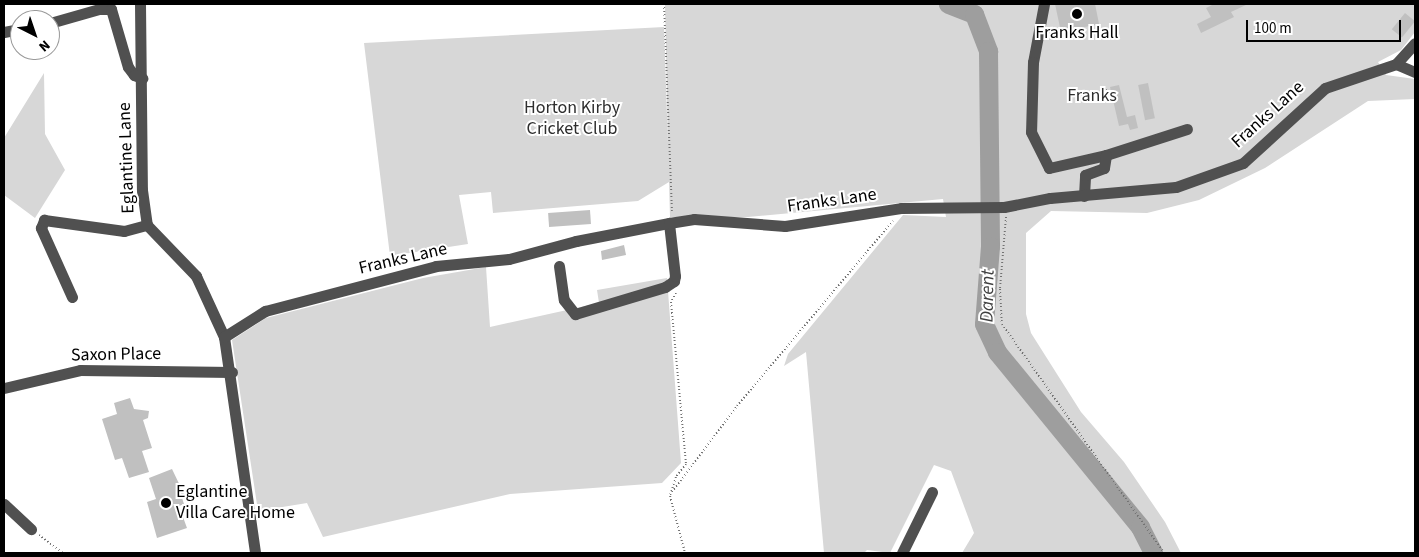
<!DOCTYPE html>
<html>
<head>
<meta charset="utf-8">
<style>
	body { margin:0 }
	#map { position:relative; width:1419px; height:557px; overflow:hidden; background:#fff; font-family:"Source Sans 3",sans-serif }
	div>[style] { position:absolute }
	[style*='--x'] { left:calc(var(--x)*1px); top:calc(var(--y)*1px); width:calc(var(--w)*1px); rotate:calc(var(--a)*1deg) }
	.green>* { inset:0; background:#d7d7d7 }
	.river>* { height:19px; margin:-9.5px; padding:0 9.5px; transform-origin:9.5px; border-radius:9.5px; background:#9e9e9e }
	.building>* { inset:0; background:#c0c0c0; transform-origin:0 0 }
	.path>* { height:2px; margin-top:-1px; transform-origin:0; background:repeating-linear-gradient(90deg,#727272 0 1px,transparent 0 3.5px) }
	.minor>* { height:11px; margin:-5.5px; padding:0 5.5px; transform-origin:5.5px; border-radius:5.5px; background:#505050 }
	.dots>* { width:14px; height:14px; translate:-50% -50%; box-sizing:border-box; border:2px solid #fff; border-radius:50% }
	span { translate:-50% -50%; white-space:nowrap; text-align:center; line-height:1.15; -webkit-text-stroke:4px #fff; paint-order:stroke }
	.poi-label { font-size:18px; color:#000 }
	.left { translate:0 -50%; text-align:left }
	.park-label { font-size:18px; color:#2e2e2e }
	.street-label { font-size:18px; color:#000 }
	.water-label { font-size:19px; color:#3f3f3f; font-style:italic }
	.frame { position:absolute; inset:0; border:5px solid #000; pointer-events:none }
	.north { position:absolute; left:10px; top:10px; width:50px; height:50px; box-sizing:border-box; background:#fff; border:1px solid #999; border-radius:50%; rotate:139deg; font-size:14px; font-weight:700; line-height:20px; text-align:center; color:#000 }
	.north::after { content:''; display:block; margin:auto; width:18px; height:22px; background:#000; clip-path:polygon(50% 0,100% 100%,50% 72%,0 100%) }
	.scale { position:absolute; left:1246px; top:20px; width:155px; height:22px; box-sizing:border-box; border:2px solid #000; border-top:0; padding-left:6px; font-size:15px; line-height:18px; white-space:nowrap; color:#000; -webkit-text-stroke:4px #fff; paint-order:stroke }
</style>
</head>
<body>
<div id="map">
	<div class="green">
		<i style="clip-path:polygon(evenodd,665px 4px,1415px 4px,1415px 32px,1401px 50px,1378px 62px,1386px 75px,1415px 79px,1415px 99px,1368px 101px,1265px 168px,1199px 200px,1147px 213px,1051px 211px,1026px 233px,1026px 314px,1031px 333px,1081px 412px,1124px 462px,1165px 522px,1181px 553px,962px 553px,974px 533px,951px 471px,934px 465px,890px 553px,867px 550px,864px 553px,824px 553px,806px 352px,784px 366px,788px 354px,903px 215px,946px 217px,943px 199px,748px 217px,670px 217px,669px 182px,638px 201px,493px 213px,491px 192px,459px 195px,468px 244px,390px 256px,364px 43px,664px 27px,668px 145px,665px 4px,992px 61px,997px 125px,997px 173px,992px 61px)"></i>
		<i style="clip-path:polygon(44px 73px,45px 134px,65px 170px,35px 218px,4px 195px,4px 138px)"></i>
		<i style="clip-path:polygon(486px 267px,490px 327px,599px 303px,597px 290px,667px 278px,681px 463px,662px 483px,510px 494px,323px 537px,307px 503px,258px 511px,232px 340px,266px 318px,423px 278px)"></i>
	</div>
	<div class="river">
		<i style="--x:948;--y:4;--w:28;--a:21"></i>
		<i style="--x:974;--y:14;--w:40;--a:69"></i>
		<i style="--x:988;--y:51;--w:195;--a:89.4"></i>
		<i style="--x:990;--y:246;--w:78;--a:94.4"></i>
		<i style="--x:984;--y:324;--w:31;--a:65"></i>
		<i style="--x:997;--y:352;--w:226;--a:50.7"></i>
		<i style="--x:1140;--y:527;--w:29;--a:63"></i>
	</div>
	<div class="building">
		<i style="clip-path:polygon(1055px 4px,1095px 4px,1099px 24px,1061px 32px)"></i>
		<i style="clip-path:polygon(1214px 4px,1248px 4px,1231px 12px,1234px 17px,1201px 33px,1197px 24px,1211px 17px,1206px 8px)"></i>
		<i style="left:1405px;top:13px;width:13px;height:21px;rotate:39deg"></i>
		<i style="left:1148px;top:83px;width:36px;height:10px;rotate:79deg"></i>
		<i style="clip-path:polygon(1119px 85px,1127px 117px,1135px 115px,1138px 128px,1130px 130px,1128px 124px,1119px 126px,1110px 87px)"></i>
		<i style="left:590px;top:210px;width:14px;height:42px;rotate:86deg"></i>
		<i style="clip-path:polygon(624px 245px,626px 255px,602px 260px,601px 251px)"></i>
		<i style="clip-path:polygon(130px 398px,134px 409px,149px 411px,148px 418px,143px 420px,152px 448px,142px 451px,149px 472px,129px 478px,122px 458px,115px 460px,102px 419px,117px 414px,114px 403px)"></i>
		<i style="clip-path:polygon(172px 469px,184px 494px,181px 495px,184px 504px,179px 506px,187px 528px,157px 538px,147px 502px,156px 499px,149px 478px)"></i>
	</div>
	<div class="path">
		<i style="--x:664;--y:4;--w:207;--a:87.8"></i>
		<i style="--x:1090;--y:96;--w:21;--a:-19"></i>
		<i style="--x:1006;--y:217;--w:72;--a:94.8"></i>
		<i style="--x:1000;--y:289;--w:35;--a:87"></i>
		<i style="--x:1002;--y:324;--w:281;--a:54.7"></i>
		<i style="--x:676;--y:293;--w:10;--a:119"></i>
		<i style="--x:671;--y:302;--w:163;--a:84.7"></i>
		<i style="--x:686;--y:464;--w:16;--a:128"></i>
		<i style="--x:676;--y:477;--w:20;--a:108"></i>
		<i style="--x:670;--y:496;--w:59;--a:75.3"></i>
		<i style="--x:672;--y:492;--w:108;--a:-52.9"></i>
		<i style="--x:737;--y:406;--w:242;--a:-49.9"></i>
		<i style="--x:39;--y:535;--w:30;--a:37"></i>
	</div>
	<div class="minor">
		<i style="--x:140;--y:4;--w:186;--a:89.4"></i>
		<i style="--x:142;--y:190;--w:35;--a:82"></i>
		<i style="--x:147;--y:225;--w:71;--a:46.1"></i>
		<i style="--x:196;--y:276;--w:67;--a:65.3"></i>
		<i style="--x:224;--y:337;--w:218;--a:81.8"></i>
		<i style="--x:1044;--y:4;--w:59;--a:100.7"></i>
		<i style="--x:1033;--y:62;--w:70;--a:91.6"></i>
		<i style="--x:1031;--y:132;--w:40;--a:63.4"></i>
		<i style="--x:1049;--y:168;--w:58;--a:-12.8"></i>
		<i style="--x:1106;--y:155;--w:85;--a:-17.8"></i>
		<i style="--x:50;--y:23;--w:51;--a:-15.9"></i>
		<i style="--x:99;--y:9;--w:12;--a:0"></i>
		<i style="--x:111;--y:9;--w:60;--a:73.7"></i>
		<i style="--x:128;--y:67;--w:10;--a:53"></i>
		<i style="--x:134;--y:75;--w:9;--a:21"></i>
		<i style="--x:4;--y:32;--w:16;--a:-11"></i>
		<i style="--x:1396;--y:64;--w:21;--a:23"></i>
		<i style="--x:1084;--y:196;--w:21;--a:-87"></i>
		<i style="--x:1085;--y:175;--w:20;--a:-20"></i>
		<i style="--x:1104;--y:168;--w:13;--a:-81"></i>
		<i style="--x:559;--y:266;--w:34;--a:82"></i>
		<i style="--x:564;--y:300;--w:18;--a:52"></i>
		<i style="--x:575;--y:314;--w:94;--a:-16.7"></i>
		<i style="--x:665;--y:287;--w:11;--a:-34"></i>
		<i style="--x:674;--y:281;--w:5;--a:-79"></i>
		<i style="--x:675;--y:276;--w:53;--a:-96.5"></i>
		<i style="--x:72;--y:297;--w:76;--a:-114.2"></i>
		<i style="--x:41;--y:228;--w:9;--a:-69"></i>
		<i style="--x:44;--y:220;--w:81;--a:7.8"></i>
		<i style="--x:124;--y:231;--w:24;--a:-15"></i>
		<i style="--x:224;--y:337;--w:49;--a:-32.4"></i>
		<i style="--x:265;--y:311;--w:177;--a:-14.7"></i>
		<i style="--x:436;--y:266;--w:73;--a:-5.5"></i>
		<i style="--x:509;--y:259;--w:69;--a:-15"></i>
		<i style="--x:576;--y:241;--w:95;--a:-11"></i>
		<i style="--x:669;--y:223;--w:25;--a:-9"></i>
		<i style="--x:694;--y:219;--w:91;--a:4.4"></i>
		<i style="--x:785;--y:226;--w:117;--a:-8.8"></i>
		<i style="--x:901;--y:208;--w:103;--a:-0.6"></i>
		<i style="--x:1004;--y:207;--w:47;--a:-11.1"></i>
		<i style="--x:1050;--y:198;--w:126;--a:-5"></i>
		<i style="--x:1176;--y:187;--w:71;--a:-19.7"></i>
		<i style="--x:1243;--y:163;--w:111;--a:-42.4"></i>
		<i style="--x:1325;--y:88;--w:75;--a:-18.7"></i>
		<i style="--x:1396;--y:64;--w:28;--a:-48"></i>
		<i style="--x:4;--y:388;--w:78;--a:-13.3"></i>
		<i style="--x:80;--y:370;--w:152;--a:0.8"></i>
		<i style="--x:4;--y:504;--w:37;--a:43"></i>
		<i style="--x:902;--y:553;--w:68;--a:-63.8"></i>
	</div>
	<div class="dots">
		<i style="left:1077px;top:14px;background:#000"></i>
		<i style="left:166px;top:503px;background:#000"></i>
	</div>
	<div class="poi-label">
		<span style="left:1077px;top:33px">Franks Hall</span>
		<span class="left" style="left:176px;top:503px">Eglantine<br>Villa Care Home</span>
	</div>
	<div class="park-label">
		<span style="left:1092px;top:96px">Franks</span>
		<span style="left:572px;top:119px">Horton Kirby<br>Cricket Club</span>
	</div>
	<div class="street-label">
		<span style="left:1268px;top:115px;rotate:-42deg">Franks Lane</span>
		<span style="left:127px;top:158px;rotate:-92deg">Eglantine Lane</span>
		<span style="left:832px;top:201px;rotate:-8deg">Franks Lane</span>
		<span style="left:403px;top:259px;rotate:-13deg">Franks Lane</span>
		<span style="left:116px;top:355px;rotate:-1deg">Saxon Place</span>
	</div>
	<div class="water-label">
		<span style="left:988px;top:296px;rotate:-89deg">Darent</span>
	</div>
	<div class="frame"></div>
	<div class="north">N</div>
	<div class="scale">100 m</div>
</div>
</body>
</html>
